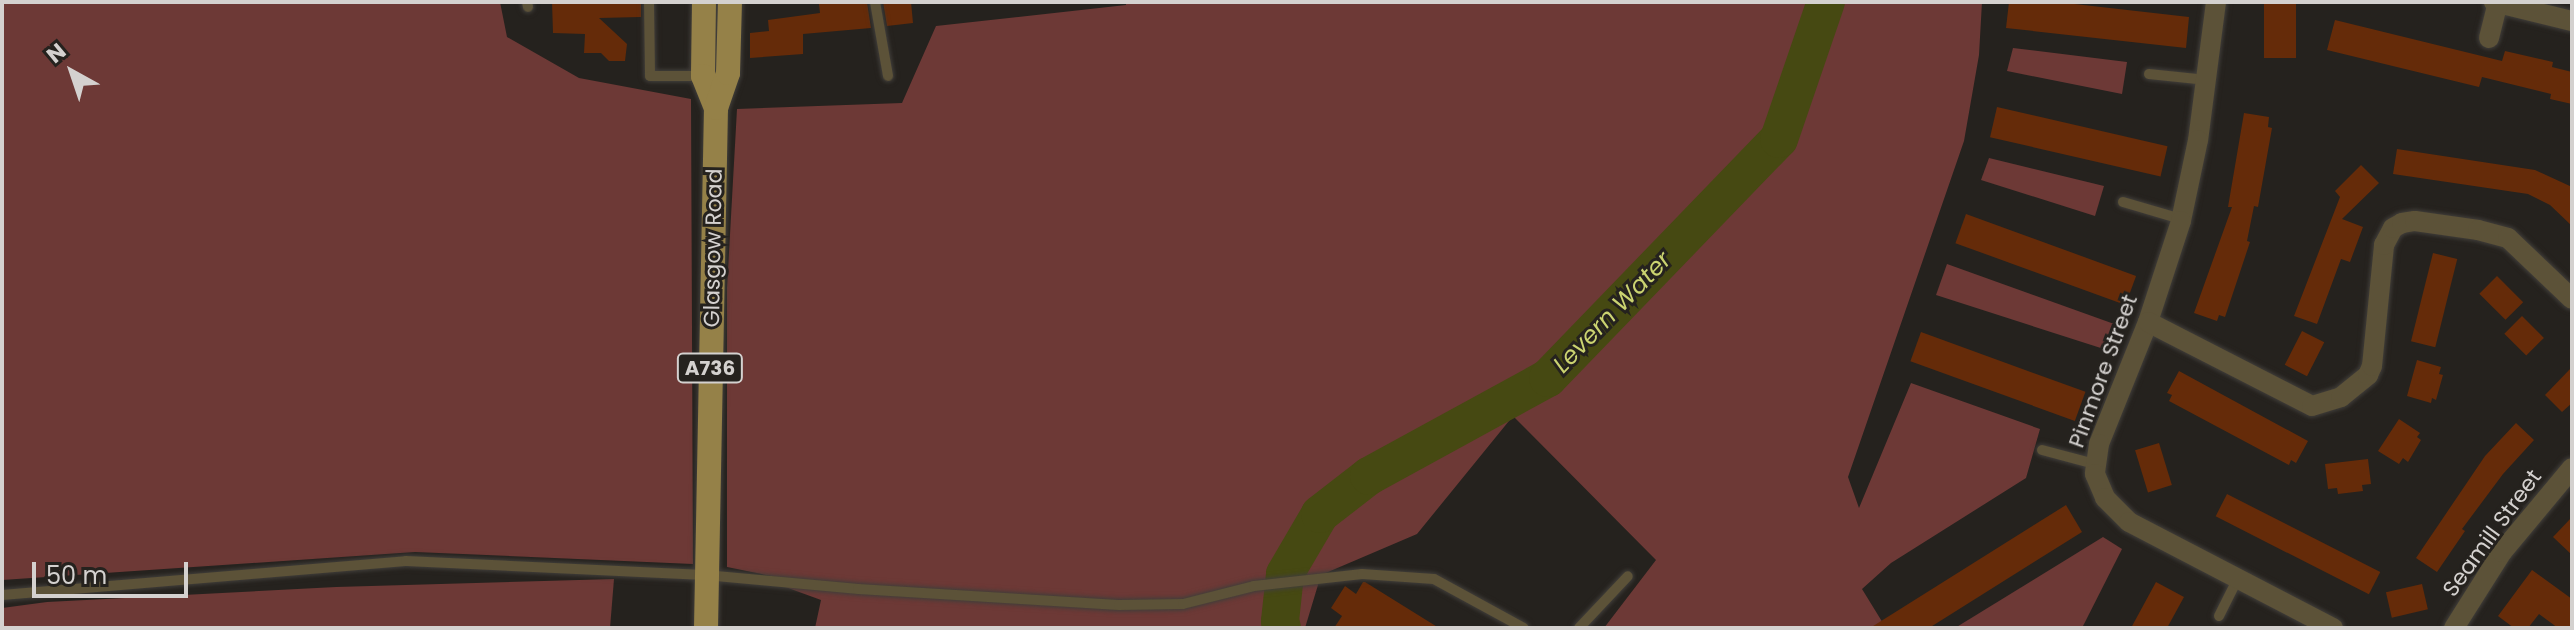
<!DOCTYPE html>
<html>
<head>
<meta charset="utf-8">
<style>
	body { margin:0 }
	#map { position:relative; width:2574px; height:630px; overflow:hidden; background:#25221e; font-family:Poppins,sans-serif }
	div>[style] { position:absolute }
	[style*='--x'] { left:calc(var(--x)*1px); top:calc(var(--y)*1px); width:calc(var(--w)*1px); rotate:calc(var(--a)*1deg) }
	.green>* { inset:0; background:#6d3936 }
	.river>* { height:38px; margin:-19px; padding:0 19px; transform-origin:19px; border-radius:19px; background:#464912 }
	.building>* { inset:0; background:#652b09; transform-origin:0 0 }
	.roads { filter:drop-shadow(0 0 2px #413e3a) drop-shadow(0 0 2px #413e3a) }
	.lane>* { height:10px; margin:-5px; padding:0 5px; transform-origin:5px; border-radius:5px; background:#5c5238 }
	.street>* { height:20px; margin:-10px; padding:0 10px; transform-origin:10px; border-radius:10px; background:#5c5238 }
	.primary>* { height:24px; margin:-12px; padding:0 12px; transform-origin:12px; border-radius:12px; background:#958148 }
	span { translate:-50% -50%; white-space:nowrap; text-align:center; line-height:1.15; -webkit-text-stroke:6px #25221e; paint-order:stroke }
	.shield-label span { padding:2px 6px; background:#25221e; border:2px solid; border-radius:6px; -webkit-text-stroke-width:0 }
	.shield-label { font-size:20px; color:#d4d1cf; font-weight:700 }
	.street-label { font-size:22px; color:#d4d1cf }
	.water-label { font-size:24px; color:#cbd370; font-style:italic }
	.frame { position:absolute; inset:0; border:4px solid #d4d1cf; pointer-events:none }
	.north { position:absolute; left:32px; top:32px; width:80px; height:80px; -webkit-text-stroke:6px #25221e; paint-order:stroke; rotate:320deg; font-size:22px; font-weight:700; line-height:32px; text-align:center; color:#d4d1cf }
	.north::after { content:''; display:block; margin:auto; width:28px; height:36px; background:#d4d1cf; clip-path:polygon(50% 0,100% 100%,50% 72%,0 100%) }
	.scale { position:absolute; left:32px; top:562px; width:156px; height:36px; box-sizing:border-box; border:4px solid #d4d1cf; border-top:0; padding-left:10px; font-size:24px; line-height:28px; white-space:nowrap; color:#d4d1cf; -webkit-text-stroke:6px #25221e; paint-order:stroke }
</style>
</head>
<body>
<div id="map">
	<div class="green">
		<i style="clip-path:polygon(2px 2px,500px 2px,507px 37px,579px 78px,691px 99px,693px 564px,415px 552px,2px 580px)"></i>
		<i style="clip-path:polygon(1126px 2px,1982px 2px,1979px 55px,1964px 141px,1848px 477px,1859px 508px,1911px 383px,2040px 429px,2026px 478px,1891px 563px,1862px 589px,1886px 628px,1604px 628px,1656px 560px,1513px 416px,1417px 534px,1321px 575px,1305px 628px,815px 628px,821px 600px,780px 585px,781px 578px,727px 567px,727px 288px,737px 109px,902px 103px,936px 26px,1126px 5px)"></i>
		<i style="clip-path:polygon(2013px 48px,2127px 62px,2122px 94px,2007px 71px)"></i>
		<i style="clip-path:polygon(1989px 158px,2104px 186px,2095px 216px,1981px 180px)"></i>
		<i style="clip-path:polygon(1947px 264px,2117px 325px,2107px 350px,1936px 295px)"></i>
		<i style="clip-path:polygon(2103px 537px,2122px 549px,2082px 628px,1955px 628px)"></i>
		<i style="clip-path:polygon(614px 579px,610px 628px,2px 628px,2px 608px,47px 602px,336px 587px)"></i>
	</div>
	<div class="river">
		<i style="--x:1282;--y:628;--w:7;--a:-106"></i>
		<i style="--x:1280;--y:621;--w:47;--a:-83.9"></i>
		<i style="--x:1285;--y:574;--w:69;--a:-59.7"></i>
		<i style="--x:1320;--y:514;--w:62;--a:-37.8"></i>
		<i style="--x:1369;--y:476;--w:204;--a:-28.7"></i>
		<i style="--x:1548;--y:378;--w:332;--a:-46"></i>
		<i style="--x:1779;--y:139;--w:145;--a:-71.1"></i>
	</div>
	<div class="building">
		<i style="clip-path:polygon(552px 2px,641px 2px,641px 17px,599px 18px,627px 44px,625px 61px,609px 61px,601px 53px,584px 53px,585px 34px,553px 33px)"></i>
		<i style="clip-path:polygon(832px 2px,867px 2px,871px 28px,803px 34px,803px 54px,750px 58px,750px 33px,769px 31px,768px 20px,820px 13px,819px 4px)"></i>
		<i style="clip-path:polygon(883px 2px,911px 2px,913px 23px,887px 26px)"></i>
		<i style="clip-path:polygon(2009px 2px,2057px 2px,2189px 17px,2186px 48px,2006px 28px)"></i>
		<i style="left:2264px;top:2px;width:32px;height:56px"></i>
		<i style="clip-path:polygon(2335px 20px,2502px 61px,2505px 51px,2553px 62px,2552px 67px,2572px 72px,2572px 104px,2550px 99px,2551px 94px,2482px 77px,2479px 87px,2327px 50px)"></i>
		<i style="left:1997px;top:107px;width:175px;height:31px;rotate:13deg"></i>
		<i style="clip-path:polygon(2244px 113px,2269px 117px,2268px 127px,2272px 128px,2258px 207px,2254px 206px,2247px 241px,2250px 242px,2225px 317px,2219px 315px,2217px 321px,2194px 313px,2232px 207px,2228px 207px)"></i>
		<i style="clip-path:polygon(2397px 149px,2535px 170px,2572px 187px,2572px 226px,2550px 205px,2528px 194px,2393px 174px)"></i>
		<i style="clip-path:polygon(2361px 165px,2379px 183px,2342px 219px,2363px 227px,2350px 262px,2341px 259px,2317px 324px,2294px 316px,2340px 197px,2335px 191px)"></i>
		<i style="left:1966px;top:214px;width:181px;height:31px;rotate:20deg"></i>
		<i style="left:2433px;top:253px;width:25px;height:91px;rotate:14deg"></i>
		<i style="left:2497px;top:276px;width:37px;height:25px;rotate:45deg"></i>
		<i style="left:2522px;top:316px;width:31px;height:25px;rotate:45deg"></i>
		<i style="left:2302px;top:331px;width:25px;height:38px;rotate:27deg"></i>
		<i style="left:1921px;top:332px;width:175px;height:31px;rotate:20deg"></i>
		<i style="clip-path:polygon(2417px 360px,2441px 367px,2439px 374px,2443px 375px,2436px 400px,2432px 398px,2431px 403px,2407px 396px)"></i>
		<i style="clip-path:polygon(2572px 367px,2572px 403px,2562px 412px,2545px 395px)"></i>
		<i style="clip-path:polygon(2179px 371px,2308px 441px,2296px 463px,2291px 460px,2289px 465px,2169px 401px,2172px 395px,2167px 393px)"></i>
		<i style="clip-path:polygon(2399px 419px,2420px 433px,2417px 437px,2421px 440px,2408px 462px,2403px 458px,2399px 464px,2378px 451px)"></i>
		<i style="clip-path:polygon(2516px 423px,2534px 440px,2503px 474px,2462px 529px,2465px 531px,2437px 572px,2416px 558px,2485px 456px)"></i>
		<i style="left:2159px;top:443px;width:44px;height:25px;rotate:73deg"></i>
		<i style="clip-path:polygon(2368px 459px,2371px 484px,2362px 485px,2363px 491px,2338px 494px,2337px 488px,2328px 489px,2325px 464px)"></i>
		<i style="left:2227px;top:494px;width:172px;height:25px;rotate:27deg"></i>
		<i style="clip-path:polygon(2066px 505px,2082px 532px,1929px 628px,1870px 628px)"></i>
		<i style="clip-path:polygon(2572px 517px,2572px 555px,2553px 537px)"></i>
		<i style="clip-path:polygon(2532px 570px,2572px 599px,2572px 628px,2558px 628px,2539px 614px,2528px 628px,2514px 628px,2498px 616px)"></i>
		<i style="clip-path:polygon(1363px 582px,1365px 582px,1439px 628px,1334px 628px,1342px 616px,1331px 608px,1345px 586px,1356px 594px)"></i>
		<i style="clip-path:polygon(2156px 582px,2184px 597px,2167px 628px,2131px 628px)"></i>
		<i style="left:2422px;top:584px;width:26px;height:37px;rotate:77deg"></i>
	</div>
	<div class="roads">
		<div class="lane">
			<i style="--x:527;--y:2;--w:5;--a:79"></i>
			<i style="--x:649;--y:2;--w:74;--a:89.2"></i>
			<i style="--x:650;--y:76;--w:51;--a:0"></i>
			<i style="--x:875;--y:2;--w:75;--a:80"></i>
			<i style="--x:2149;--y:74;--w:58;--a:5.9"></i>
			<i style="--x:2123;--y:202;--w:60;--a:16.3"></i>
			<i style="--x:2042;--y:450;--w:55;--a:14.8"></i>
			<i style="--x:2;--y:595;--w:405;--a:-4.8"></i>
			<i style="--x:406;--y:561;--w:299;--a:2.7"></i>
			<i style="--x:705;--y:575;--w:154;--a:5.2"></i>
			<i style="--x:858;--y:589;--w:261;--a:3.5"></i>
			<i style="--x:1119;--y:605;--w:64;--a:-0.9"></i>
			<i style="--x:1183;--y:604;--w:73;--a:-14.2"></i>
			<i style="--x:1254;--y:586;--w:109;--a:-6.3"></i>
			<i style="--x:1362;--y:574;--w:72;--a:4"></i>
			<i style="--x:1434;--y:579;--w:102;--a:28.6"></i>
			<i style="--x:2219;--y:616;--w:42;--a:-63.4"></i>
			<i style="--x:1579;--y:628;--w:71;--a:-46.7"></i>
		</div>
		<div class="street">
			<i style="--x:2216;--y:2;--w:139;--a:97.4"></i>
			<i style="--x:2198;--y:140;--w:83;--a:101.9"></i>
			<i style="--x:2181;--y:221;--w:106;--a:108.1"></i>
			<i style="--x:2148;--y:322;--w:131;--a:111.9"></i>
			<i style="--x:2099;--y:444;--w:30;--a:98"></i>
			<i style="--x:2095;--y:474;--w:26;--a:67"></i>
			<i style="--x:2105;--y:498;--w:34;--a:45"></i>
			<i style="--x:2129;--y:522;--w:230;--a:27.5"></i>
			<i style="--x:2494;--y:2;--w:80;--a:13.7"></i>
			<i style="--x:2489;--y:38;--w:36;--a:-76"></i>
			<i style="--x:2148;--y:322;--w:184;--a:27.1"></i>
			<i style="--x:2312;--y:406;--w:30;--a:-17"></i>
			<i style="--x:2341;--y:397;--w:35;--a:-39"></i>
			<i style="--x:2368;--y:375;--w:10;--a:-66"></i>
			<i style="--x:2372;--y:366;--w:122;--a:-84.3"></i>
			<i style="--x:2384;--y:245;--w:19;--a:-62"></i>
			<i style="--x:2393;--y:228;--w:10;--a:-29"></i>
			<i style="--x:2402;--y:223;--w:13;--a:-9"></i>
			<i style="--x:2415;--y:221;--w:64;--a:8.1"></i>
			<i style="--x:2478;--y:230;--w:31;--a:15"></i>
			<i style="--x:2508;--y:238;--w:88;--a:43.6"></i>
			<i style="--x:2454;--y:628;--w:90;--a:-57.7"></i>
			<i style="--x:2502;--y:552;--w:109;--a:-50.2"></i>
		</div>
		<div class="primary">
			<i style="--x:704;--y:2;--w:74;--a:90.8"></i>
			<i style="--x:703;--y:76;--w:35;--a:68"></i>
			<i style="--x:706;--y:628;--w:520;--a:-88.9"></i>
			<i style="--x:716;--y:108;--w:37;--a:-71"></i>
			<i style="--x:728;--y:73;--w:71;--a:-88.4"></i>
		</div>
	</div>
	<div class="shield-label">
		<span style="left:710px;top:368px">A736</span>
	</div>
	<div class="street-label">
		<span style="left:713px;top:248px;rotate:-89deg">Glasgow Road</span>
		<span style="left:2103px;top:371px;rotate:-70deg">Pinmore Street</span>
		<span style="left:2492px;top:533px;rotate:-54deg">Seamill Street</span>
	</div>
	<div class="water-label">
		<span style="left:1612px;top:312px;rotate:-46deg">Levern Water</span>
	</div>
	<div class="frame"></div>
	<div class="north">N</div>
	<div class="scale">50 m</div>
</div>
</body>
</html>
